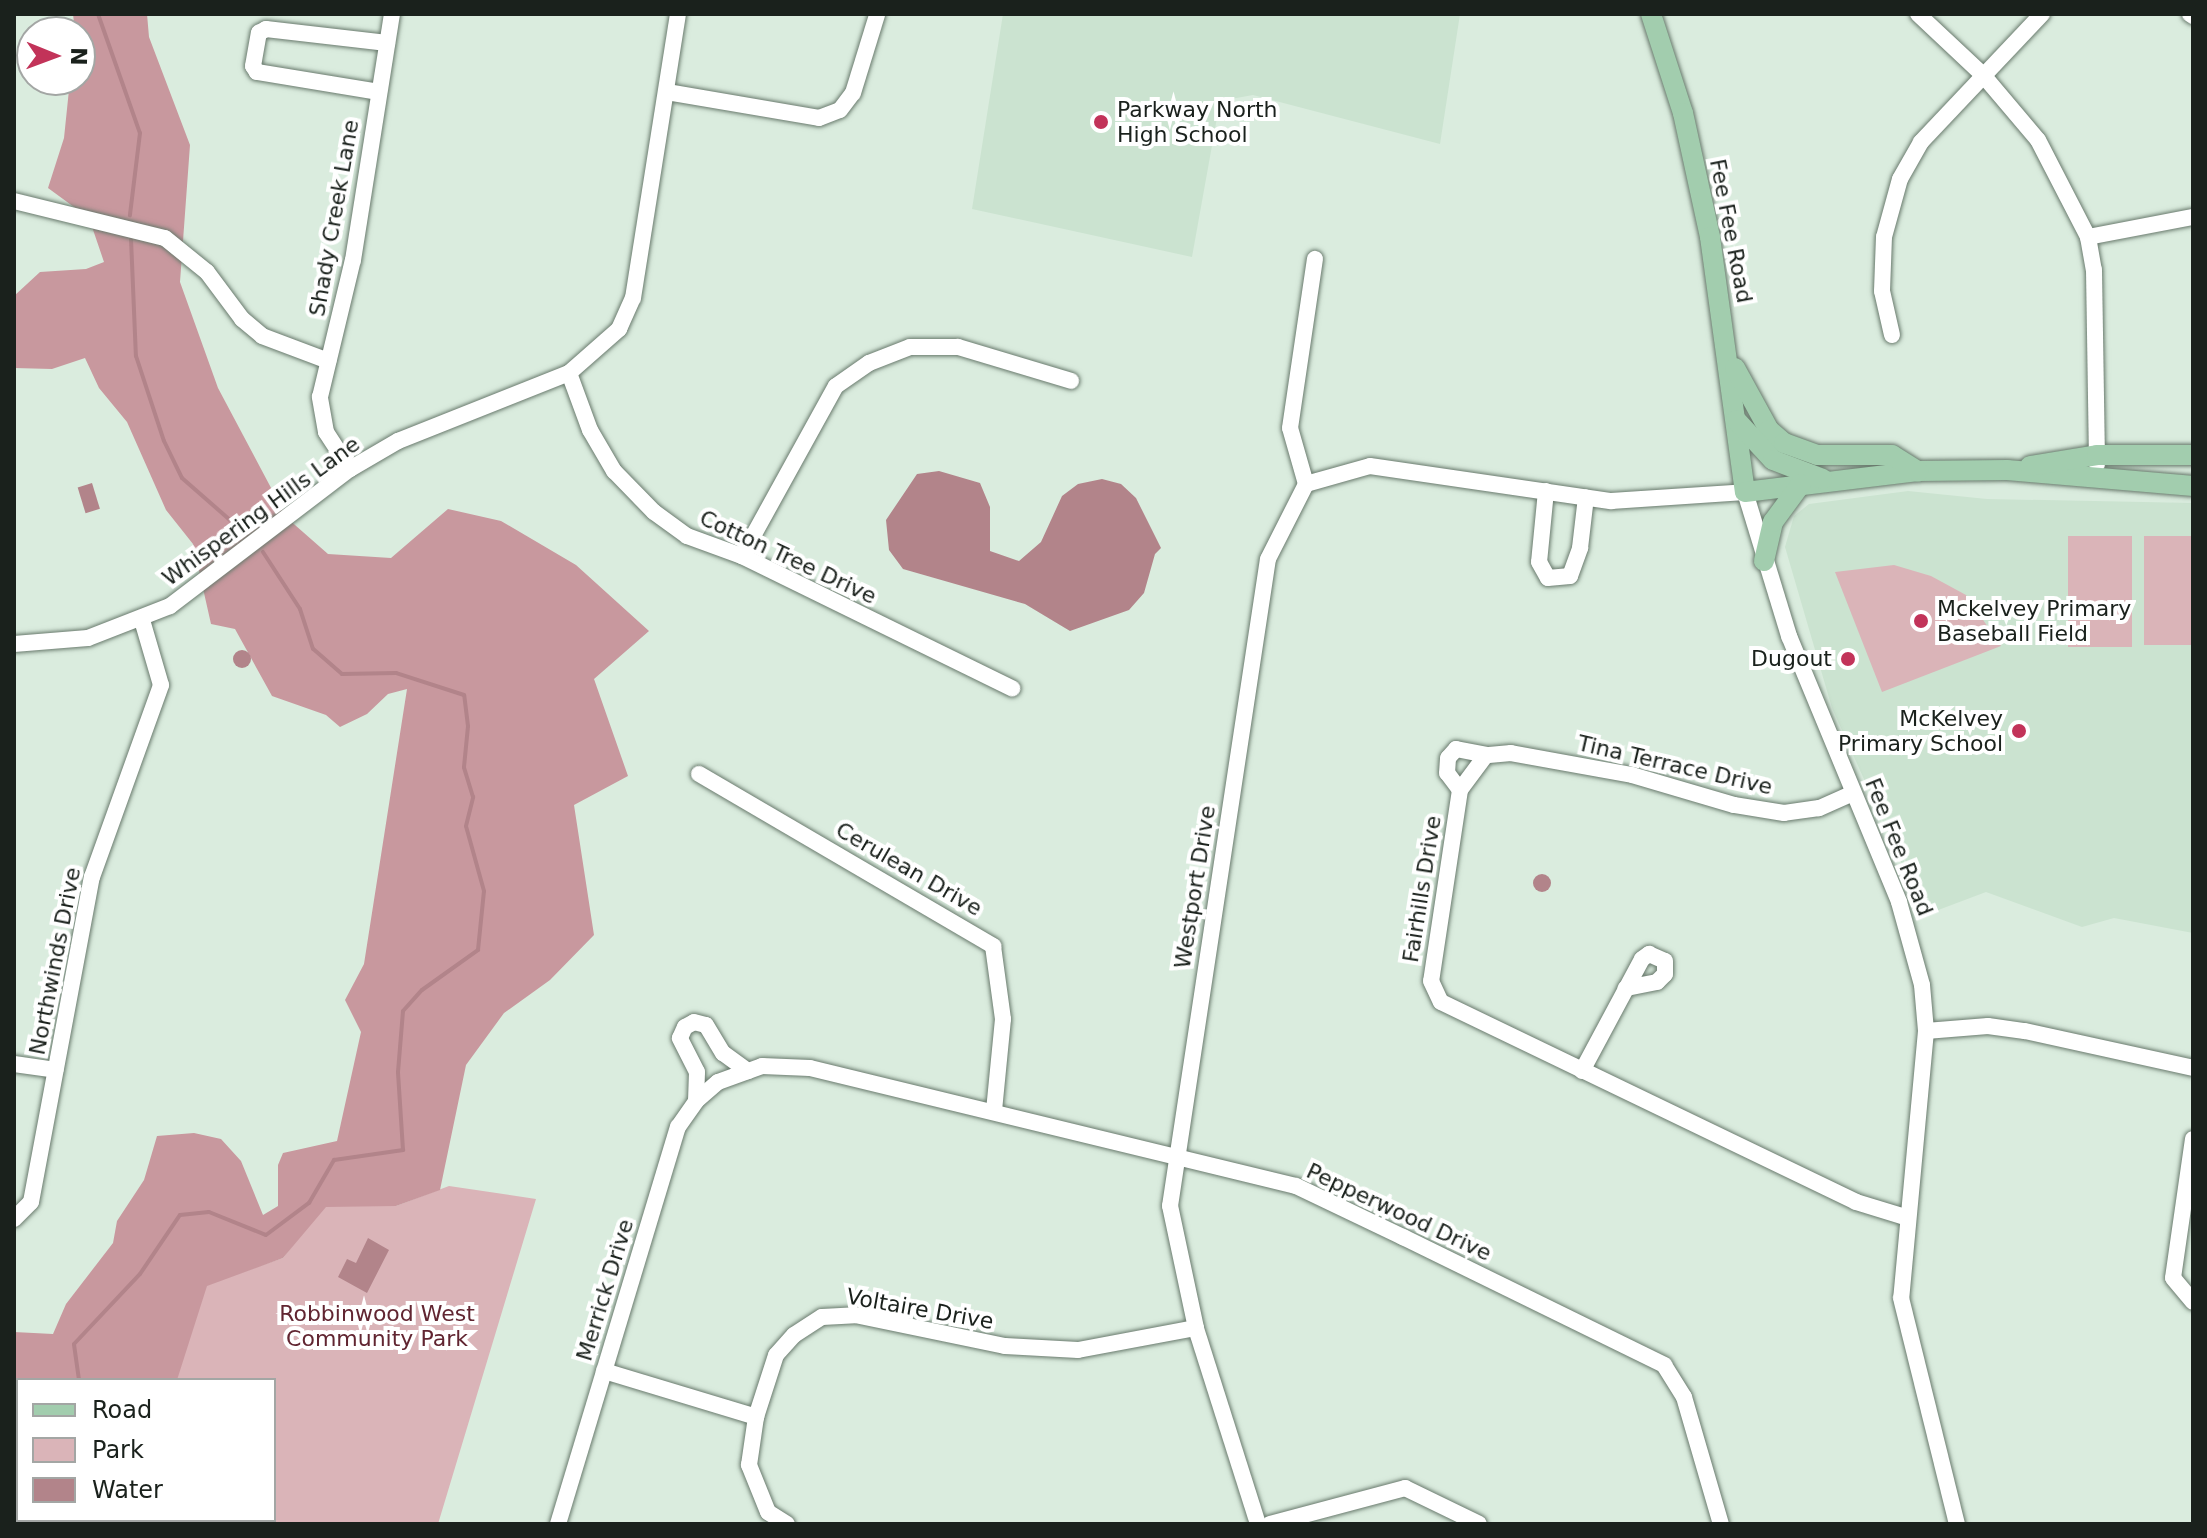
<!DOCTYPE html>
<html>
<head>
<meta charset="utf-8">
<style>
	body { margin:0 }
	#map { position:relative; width:2207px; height:1538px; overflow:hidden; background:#daecde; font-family:"DejaVu Sans",sans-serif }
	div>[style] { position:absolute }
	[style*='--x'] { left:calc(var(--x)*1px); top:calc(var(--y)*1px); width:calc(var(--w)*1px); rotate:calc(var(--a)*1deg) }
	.built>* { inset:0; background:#cbe3d0 }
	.green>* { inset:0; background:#dab4b8; transform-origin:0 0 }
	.forest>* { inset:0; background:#c8989e; transform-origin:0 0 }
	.water>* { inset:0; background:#b2848a; transform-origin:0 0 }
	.round { border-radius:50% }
	.stream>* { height:4px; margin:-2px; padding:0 2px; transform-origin:2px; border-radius:2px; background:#b2848a }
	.roads { filter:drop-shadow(0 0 2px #697a6d) drop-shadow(0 0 2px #697a6d) }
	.minor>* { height:16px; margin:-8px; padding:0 8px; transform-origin:8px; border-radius:8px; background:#fff }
	.major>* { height:20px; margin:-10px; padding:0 10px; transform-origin:10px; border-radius:10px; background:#a2cdae }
	.dots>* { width:22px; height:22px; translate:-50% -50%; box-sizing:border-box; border:4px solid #fff; border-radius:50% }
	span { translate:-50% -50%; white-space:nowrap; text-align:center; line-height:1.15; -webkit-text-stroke:8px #fff; paint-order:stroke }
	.poi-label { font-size:22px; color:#1a211c }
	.left { translate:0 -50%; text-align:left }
	.right { translate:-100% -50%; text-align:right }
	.street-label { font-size:22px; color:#1a211c }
	.park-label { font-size:22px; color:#612531 }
	.frame { position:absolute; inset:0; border:16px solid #1a211c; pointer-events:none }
	.legend { position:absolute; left:16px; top:1378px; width:260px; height:144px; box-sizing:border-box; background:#fff; border:2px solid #a3a6a4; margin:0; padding:10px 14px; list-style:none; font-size:24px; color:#1a211c }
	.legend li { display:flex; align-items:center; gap:16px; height:40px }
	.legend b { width:40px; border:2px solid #a3a6a4 }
	.north { position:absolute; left:16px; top:16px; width:80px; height:80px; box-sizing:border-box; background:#fff; border:2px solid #a3a6a4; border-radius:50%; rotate:91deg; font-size:22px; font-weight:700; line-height:32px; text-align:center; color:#1a211c }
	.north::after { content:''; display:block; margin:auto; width:28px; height:36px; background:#c23359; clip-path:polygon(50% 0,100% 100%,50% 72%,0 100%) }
</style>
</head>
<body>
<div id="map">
	<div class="built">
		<i style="clip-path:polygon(1003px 14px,1460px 14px,1440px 144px,1253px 95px,1220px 101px,1192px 257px,972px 209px)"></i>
		<i style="clip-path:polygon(1908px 491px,1987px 499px,2193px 503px,2193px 933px,2114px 918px,2082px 927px,1986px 892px,1925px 915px,1832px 708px,1785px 547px,1794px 516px,1809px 504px)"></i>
	</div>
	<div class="green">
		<i style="left:2068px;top:536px;width:64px;height:111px"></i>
		<i style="left:2193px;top:536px;width:109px;height:49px;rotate:90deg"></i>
		<i style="clip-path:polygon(1894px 565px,1931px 576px,1966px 595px,2001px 646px,1882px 692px,1835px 572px)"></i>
		<i style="clip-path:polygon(449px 1186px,536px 1199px,438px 1524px,187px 1524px,186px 1520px,274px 1520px,274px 1380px,175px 1380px,180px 1349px,177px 1295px,283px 1258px,319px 1212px,341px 1194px,396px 1206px)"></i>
	</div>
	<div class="forest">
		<i style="clip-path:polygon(73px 14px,147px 14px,149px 37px,190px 145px,180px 282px,218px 388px,287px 518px,328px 554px,391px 558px,448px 509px,501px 521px,576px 565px,649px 631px,594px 679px,628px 776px,574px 805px,594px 935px,550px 980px,504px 1013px,466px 1065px,440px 1190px,396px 1206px,326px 1207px,283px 1258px,207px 1286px,177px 1380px,18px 1380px,14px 1393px,14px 1332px,53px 1334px,66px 1304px,113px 1243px,117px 1221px,144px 1180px,157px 1136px,194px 1133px,221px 1139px,241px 1161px,263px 1215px,278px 1206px,278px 1165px,283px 1153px,337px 1141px,361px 1032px,345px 1000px,364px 964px,407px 689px,388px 694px,367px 714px,340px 727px,326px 715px,272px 696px,235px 629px,211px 624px,193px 544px,166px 510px,127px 422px,99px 388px,85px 358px,52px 369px,14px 368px,14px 296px,40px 272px,86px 269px,104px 262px,89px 218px,48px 188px,64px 138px,70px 80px,80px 80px,80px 32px,75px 32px)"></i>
		<i style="left:51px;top:1520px;width:135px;height:4px"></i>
	</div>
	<div class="water">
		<i style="clip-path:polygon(939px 471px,980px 483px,990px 507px,990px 551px,1019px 561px,1041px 542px,1062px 496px,1078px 484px,1102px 479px,1121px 484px,1136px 498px,1161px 548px,1155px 554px,1144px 593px,1129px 610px,1070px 631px,1025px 604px,903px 569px,889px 550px,886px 520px,917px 474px)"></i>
		<i style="left:92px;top:483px;width:27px;height:15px;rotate:73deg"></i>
		<i class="round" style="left:233px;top:650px;width:18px;height:18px"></i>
		<i class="round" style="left:1533px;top:874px;width:18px;height:18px"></i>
		<i style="clip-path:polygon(368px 1238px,389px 1250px,367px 1293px,338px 1277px,347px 1259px,356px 1263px)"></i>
	</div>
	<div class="stream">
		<i style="--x:98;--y:14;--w:126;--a:70.6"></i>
		<i style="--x:140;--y:133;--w:83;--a:97"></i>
		<i style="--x:131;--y:239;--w:117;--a:87.6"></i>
		<i style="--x:136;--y:356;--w:89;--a:71.8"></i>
		<i style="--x:164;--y:441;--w:41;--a:64.1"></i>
		<i style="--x:182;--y:478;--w:86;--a:41.2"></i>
		<i style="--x:79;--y:1380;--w:36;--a:-98"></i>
		<i style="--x:74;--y:1344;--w:96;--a:-46.7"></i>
		<i style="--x:140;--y:1274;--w:71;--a:-55.9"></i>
		<i style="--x:180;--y:1215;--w:29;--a:-6"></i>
		<i style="--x:209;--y:1212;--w:61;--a:22"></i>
		<i style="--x:266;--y:1235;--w:54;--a:-36.7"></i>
		<i style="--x:309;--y:1203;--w:50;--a:-59.8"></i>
		<i style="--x:334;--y:1160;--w:70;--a:-8.2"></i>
		<i style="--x:403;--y:1150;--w:78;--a:-93.7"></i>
		<i style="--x:398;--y:1072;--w:61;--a:-85.3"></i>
		<i style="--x:403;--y:1011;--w:28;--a:-48"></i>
		<i style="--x:422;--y:990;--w:69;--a:-35.5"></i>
		<i style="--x:478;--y:950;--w:59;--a:-84.2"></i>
		<i style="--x:484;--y:891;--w:67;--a:-105.5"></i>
		<i style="--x:466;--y:826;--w:30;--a:-76"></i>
		<i style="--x:473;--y:797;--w:31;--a:-107"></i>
		<i style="--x:464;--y:767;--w:41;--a:-84.4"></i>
		<i style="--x:468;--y:726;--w:31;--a:-97"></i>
		<i style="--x:464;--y:695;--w:71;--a:-162.1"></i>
		<i style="--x:396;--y:673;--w:54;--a:178.9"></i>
		<i style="--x:342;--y:674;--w:38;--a:-139"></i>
		<i style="--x:313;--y:649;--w:42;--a:-108"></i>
		<i style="--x:300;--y:609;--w:68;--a:-123"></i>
		<i style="--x:127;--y:1520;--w:4;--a:76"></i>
	</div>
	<div class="roads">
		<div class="minor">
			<i style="--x:1918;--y:14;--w:89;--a:43.2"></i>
			<i style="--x:1983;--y:75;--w:85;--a:49.8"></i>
			<i style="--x:2038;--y:140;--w:109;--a:62.7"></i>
			<i style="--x:2088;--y:237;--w:34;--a:80"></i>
			<i style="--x:2094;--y:270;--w:194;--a:89.1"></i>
			<i style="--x:2190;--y:14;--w:4;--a:34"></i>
			<i style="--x:379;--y:92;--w:124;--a:-170.7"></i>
			<i style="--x:257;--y:72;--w:7;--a:-124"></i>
			<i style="--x:253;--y:66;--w:34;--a:-80"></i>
			<i style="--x:259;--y:33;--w:8;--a:-30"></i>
			<i style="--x:266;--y:29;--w:122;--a:6.6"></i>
			<i style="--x:667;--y:92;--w:154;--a:9.7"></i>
			<i style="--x:819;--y:118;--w:22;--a:-21"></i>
			<i style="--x:840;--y:110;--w:21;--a:-53"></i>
			<i style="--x:853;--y:93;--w:82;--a:-72.9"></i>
			<i style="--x:14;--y:201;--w:155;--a:13.8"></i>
			<i style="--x:165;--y:238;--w:54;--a:39"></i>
			<i style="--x:207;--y:272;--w:59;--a:53.3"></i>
			<i style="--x:242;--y:319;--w:26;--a:40"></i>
			<i style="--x:262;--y:336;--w:71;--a:20.7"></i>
			<i style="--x:2088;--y:237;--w:107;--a:-10.8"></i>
			<i style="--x:1892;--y:335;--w:45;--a:-102.8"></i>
			<i style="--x:1882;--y:291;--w:54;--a:-87.9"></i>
			<i style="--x:1884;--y:237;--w:60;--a:-74.6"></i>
			<i style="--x:1900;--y:179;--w:43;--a:-60.4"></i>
			<i style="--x:1921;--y:142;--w:176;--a:-46.6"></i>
			<i style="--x:569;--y:373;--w:61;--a:69.8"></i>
			<i style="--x:590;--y:430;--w:48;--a:59.7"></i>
			<i style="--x:614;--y:471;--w:57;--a:45.7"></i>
			<i style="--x:654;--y:512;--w:41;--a:36"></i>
			<i style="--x:687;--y:536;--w:59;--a:20"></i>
			<i style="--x:742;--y:556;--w:301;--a:26.1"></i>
			<i style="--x:350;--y:469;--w:44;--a:-123"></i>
			<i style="--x:326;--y:432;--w:36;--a:-100"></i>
			<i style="--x:320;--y:397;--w:141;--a:-76.5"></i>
			<i style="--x:353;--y:260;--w:249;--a:-81"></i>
			<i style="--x:1306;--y:484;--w:66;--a:-15.7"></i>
			<i style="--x:1370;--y:466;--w:244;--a:8.3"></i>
			<i style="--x:1611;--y:501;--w:134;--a:-3.8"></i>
			<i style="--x:1745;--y:492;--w:151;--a:73"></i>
			<i style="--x:1789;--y:636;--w:288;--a:67.5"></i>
			<i style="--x:1899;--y:902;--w:86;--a:74.5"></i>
			<i style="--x:1922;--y:985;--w:46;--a:85"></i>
			<i style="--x:1926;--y:1031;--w:268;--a:95.3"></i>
			<i style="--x:1901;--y:1298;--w:233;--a:76.1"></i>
			<i style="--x:1546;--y:491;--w:71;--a:95.6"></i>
			<i style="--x:1539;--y:562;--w:18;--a:61"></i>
			<i style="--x:1548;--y:578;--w:22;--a:-5"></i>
			<i style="--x:1570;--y:576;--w:30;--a:-70"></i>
			<i style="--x:1580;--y:548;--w:51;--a:-83.3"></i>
			<i style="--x:742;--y:556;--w:194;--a:-61.1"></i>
			<i style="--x:836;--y:386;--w:40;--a:-34.9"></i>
			<i style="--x:869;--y:363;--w:44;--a:-21.3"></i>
			<i style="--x:910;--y:347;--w:48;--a:0"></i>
			<i style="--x:958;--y:347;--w:118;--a:16.7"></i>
			<i style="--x:14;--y:644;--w:74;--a:-4.6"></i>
			<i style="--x:88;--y:638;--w:88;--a:-21.3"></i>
			<i style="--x:170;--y:606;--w:226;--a:-37.3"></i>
			<i style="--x:350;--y:469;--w:56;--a:-30.3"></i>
			<i style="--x:398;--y:441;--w:184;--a:-21.7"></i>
			<i style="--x:569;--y:373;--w:67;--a:-41.3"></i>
			<i style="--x:619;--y:329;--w:34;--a:-66"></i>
			<i style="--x:633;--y:298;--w:288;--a:-81"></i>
			<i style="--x:699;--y:774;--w:341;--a:30.3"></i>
			<i style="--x:993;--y:946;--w:74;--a:82.2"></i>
			<i style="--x:1003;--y:1019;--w:92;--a:95.6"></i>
			<i style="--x:1460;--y:790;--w:21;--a:-127"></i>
			<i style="--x:1447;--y:773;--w:15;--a:-86"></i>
			<i style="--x:1448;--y:758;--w:12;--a:-48"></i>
			<i style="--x:1456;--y:749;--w:31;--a:11"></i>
			<i style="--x:1851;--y:794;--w:35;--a:156"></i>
			<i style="--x:1819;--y:808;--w:35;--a:172"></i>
			<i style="--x:1784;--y:813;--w:51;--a:-170.9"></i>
			<i style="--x:1734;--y:805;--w:106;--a:-163.6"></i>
			<i style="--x:1632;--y:775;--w:123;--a:-169.7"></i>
			<i style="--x:1511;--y:753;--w:25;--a:175"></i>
			<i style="--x:1486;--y:755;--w:44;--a:126.6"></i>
			<i style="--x:1460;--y:790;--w:193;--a:98.6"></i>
			<i style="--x:1431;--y:981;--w:23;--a:65"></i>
			<i style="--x:1441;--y:1002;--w:461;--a:25.7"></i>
			<i style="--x:1856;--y:1202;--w:51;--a:17"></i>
			<i style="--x:1926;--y:1031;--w:62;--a:-4.6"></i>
			<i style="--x:1988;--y:1026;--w:37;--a:8"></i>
			<i style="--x:2025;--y:1031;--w:172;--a:12.4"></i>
			<i style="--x:14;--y:1064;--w:42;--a:8.1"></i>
			<i style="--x:1582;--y:1071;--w:127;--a:-61.8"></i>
			<i style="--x:1642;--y:959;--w:9;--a:-36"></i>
			<i style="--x:1649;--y:954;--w:17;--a:24"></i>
			<i style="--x:1665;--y:961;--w:13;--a:90"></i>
			<i style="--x:1665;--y:974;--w:11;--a:135"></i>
			<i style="--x:1657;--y:982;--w:32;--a:169"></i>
			<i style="--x:696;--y:1101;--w:29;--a:-88"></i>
			<i style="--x:697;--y:1072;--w:38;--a:-117"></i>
			<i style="--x:680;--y:1038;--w:12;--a:-66"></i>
			<i style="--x:685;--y:1027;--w:10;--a:-29"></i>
			<i style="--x:694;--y:1022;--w:12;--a:14"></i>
			<i style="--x:706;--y:1025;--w:33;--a:59"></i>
			<i style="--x:723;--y:1053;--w:31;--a:36"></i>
			<i style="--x:2193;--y:1139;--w:140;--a:98.2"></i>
			<i style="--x:2173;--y:1278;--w:31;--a:50"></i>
			<i style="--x:14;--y:1219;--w:24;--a:-45"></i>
			<i style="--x:31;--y:1202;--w:331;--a:-79.4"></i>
			<i style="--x:92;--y:877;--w:204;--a:-70.2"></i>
			<i style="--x:161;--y:685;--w:68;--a:-106.3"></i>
			<i style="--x:604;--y:1371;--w:159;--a:16.8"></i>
			<i style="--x:14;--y:1490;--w:4;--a:-14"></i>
			<i style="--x:26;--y:1524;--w:7;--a:-34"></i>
			<i style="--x:558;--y:1524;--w:415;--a:-73.2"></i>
			<i style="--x:678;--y:1127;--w:32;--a:-55"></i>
			<i style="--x:696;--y:1101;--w:29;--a:-41"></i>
			<i style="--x:718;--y:1082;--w:47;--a:-20"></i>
			<i style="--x:762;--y:1066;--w:48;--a:2.4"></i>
			<i style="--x:810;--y:1068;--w:500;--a:13.65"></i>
			<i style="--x:1296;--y:1186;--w:119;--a:25.5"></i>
			<i style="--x:1403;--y:1237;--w:291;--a:26.1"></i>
			<i style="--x:1664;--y:1365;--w:38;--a:58"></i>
			<i style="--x:1684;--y:1397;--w:132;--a:73.8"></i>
			<i style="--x:787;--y:1524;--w:22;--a:-148"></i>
			<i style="--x:768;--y:1512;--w:51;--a:-112"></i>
			<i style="--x:749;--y:1465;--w:49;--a:-81.7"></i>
			<i style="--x:756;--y:1417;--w:65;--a:-72.1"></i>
			<i style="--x:776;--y:1355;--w:27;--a:-48"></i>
			<i style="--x:794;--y:1335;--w:33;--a:-33"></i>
			<i style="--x:822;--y:1317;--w:33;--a:-3"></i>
			<i style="--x:855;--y:1315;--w:153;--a:11.7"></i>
			<i style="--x:1005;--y:1346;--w:73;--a:3.1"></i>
			<i style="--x:1078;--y:1350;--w:120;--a:-10.6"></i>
			<i style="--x:1258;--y:1524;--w:206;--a:-107.6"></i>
			<i style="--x:1196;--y:1328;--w:125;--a:-102"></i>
			<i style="--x:1170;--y:1206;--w:654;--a:-81.39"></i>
			<i style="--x:1268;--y:559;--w:84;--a:-63.1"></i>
			<i style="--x:1306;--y:484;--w:58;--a:-105.9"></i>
			<i style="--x:1290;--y:428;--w:171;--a:-81.6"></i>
			<i style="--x:1270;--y:1524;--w:140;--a:-14.9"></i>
			<i style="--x:1405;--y:1488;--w:82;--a:25.9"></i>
		</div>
		<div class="major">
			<i style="--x:1651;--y:14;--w:104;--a:72.1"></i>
			<i style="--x:1683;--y:113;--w:127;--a:77.7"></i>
			<i style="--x:1710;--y:237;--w:257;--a:82.2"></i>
			<i style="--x:1745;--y:492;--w:174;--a:-6.9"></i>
			<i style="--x:1918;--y:471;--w:89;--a:-0.6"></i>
			<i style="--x:2007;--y:470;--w:187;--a:4.9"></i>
			<i style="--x:1735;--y:368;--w:71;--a:61.3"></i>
			<i style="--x:1769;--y:430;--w:20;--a:41"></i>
			<i style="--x:1784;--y:443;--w:35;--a:20"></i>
			<i style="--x:1817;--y:455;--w:75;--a:0"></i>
			<i style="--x:1892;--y:455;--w:31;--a:32"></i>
			<i style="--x:1736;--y:420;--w:54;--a:47.2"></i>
			<i style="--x:1773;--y:460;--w:53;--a:20.8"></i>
			<i style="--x:2030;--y:466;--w:68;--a:-9.3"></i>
			<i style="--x:2097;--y:455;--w:96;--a:0"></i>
			<i style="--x:1764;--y:561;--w:40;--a:-77"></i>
			<i style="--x:1773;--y:522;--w:47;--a:-53.6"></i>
		</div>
	</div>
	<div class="dots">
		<i style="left:1101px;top:122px;background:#c23359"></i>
		<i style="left:1921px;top:621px;background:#c23359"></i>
		<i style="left:1848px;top:659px;background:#c23359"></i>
		<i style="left:2019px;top:731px;background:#c23359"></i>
	</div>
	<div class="poi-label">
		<span class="left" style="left:1117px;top:122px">Parkway North<br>High School</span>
		<span class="left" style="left:1937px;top:621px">Mckelvey Primary<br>Baseball Field</span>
		<span class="right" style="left:1832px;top:659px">Dugout</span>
		<span class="right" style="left:2003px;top:731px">McKelvey<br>Primary School</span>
	</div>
	<div class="street-label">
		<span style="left:334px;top:218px;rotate:-80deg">Shady Creek Lane</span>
		<span style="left:1731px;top:231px;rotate:79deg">Fee Fee Road</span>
		<span style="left:261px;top:511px;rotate:-36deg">Whispering Hills Lane</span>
		<span style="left:788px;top:557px;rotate:25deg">Cotton Tree Drive</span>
		<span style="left:1675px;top:765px;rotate:13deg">Tina Terrace Drive</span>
		<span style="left:1899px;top:847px;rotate:68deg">Fee Fee Road</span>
		<span style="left:909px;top:869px;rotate:30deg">Cerulean Drive</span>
		<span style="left:1195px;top:887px;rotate:-81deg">Westport Drive</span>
		<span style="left:1422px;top:889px;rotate:-81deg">Fairhills Drive</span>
		<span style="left:55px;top:961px;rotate:-79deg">Northwinds Drive</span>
		<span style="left:1399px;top:1212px;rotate:25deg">Pepperwood Drive</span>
		<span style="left:605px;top:1290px;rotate:-73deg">Merrick Drive</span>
		<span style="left:920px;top:1309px;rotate:10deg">Voltaire Drive</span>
	</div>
	<div class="park-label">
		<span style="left:377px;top:1326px">Robbinwood West<br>Community Park</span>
	</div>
	<div class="frame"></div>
	<ul class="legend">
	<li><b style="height:10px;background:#a2cdae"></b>Road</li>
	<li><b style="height:22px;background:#dab4b8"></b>Park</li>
	<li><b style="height:22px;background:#b2848a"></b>Water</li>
	</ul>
	<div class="north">N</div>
</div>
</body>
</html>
